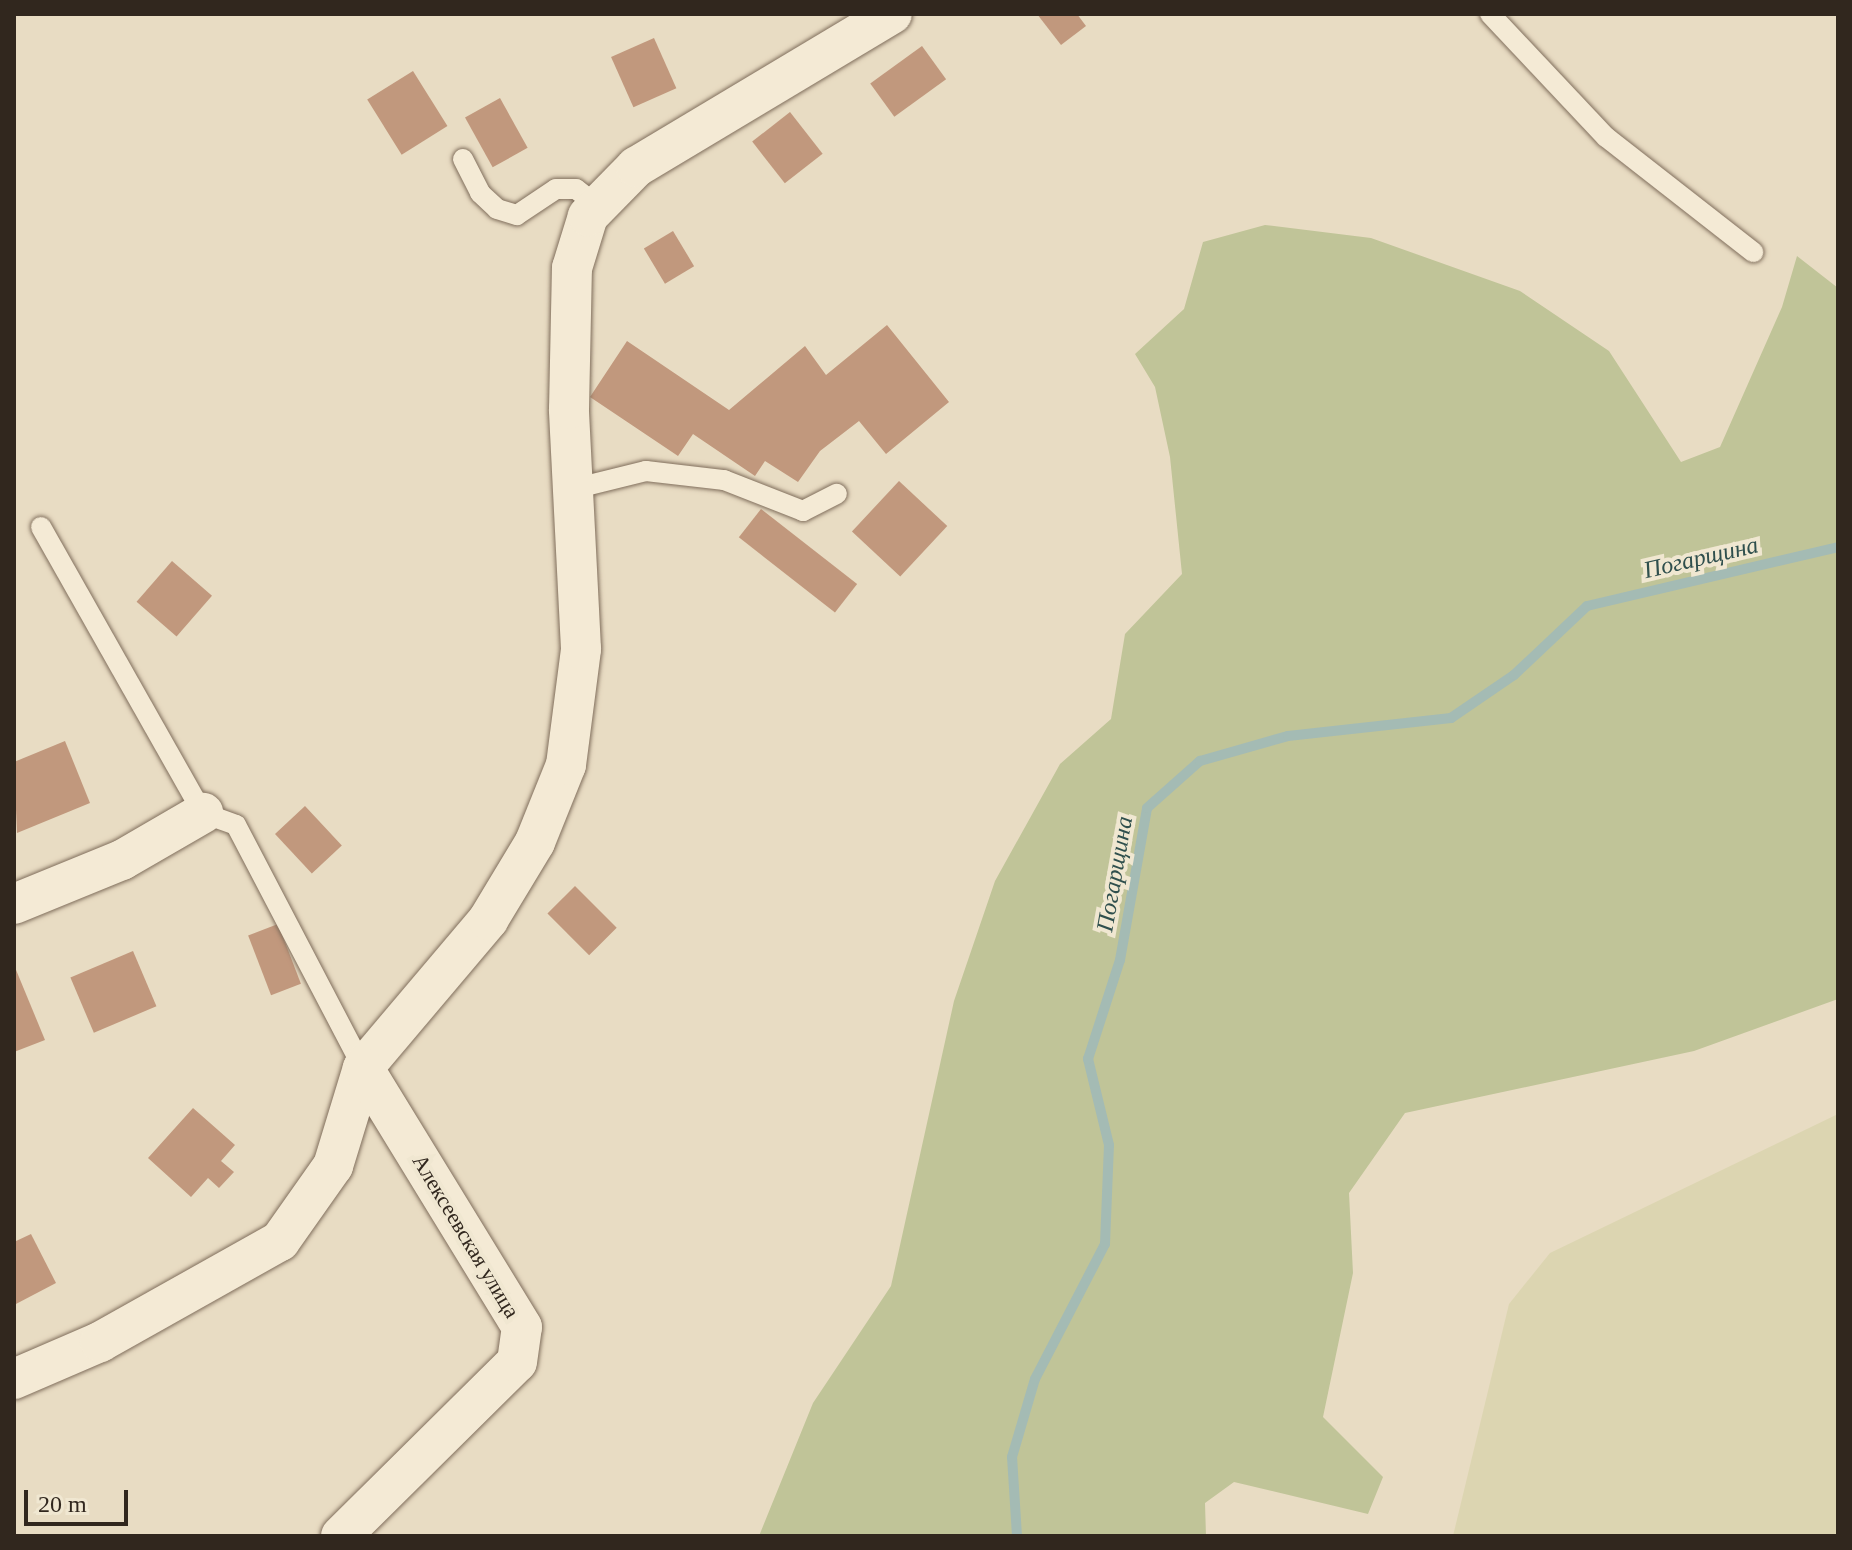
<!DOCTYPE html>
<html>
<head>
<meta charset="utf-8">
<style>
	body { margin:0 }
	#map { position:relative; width:1852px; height:1550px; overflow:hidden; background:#e8dcc3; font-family:"Times New Roman",serif }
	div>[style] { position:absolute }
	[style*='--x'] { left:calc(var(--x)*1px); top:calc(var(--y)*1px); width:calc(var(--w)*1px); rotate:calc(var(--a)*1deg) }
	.farmland>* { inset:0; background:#dcd5b1 }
	.green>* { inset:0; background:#c0c498 }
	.stream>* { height:10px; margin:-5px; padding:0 5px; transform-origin:5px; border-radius:5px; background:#a4bbb4 }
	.building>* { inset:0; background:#c1987d; transform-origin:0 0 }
	.roads { filter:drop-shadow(0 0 2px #806e5c) drop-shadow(0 0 2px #806e5c) }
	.lane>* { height:20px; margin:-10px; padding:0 10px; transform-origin:10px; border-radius:10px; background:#f4ead5 }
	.street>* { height:40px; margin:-20px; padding:0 20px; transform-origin:20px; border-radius:20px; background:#f4ead5 }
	span { translate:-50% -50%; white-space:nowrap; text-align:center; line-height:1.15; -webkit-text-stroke:8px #f0e7d1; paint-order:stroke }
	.street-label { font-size:22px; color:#31271e }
	.water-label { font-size:24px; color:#2f4f4d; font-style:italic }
	.frame { position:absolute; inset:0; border:16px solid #31271e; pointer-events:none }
	.scale { position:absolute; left:24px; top:1490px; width:104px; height:36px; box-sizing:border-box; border:4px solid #31271e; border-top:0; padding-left:10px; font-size:24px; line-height:28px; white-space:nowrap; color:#31271e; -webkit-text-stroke:6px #f0e7d1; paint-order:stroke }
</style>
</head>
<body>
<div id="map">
	<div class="farmland">
		<i style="clip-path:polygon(1838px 1114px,1838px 1536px,1453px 1536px,1509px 1304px,1550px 1253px)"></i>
	</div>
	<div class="green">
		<i style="clip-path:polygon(1265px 225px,1371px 238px,1520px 291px,1609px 351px,1681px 462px,1720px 447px,1782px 307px,1797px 256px,1838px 288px,1838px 999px,1694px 1051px,1405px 1113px,1349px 1193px,1353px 1273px,1323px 1417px,1383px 1477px,1368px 1514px,1234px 1482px,1205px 1503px,1206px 1536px,759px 1536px,813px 1403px,891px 1286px,954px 1001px,995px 881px,1060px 764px,1111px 719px,1125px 634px,1182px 574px,1170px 457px,1155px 387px,1135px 354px,1184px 309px,1203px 242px)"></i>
	</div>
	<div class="stream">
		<i style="--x:1017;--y:1536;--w:79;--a:-93.6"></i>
		<i style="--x:1012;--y:1457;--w:81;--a:-73.6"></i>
		<i style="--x:1035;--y:1379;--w:152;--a:-62.6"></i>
		<i style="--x:1105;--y:1244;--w:99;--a:-87.7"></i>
		<i style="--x:1109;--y:1145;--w:89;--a:-103.7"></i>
		<i style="--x:1088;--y:1059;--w:104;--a:-72.1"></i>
		<i style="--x:1120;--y:960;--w:154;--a:-79.9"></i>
		<i style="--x:1147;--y:808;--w:71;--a:-41.6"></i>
		<i style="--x:1200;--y:761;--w:91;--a:-15.9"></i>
		<i style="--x:1288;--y:736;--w:164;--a:-6.3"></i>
		<i style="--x:1451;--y:718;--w:76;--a:-34.3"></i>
		<i style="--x:1514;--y:675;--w:100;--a:-43.4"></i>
		<i style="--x:1587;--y:606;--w:258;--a:-13.2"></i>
	</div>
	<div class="building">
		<i style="clip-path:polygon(1037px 14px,1077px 14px,1086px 26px,1061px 45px)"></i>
		<i style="left:654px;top:38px;width:55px;height:47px;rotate:66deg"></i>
		<i style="left:922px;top:46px;width:41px;height:64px;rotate:54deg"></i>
		<i style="left:413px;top:71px;width:65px;height:54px;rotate:58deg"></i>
		<i style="left:500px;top:98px;width:57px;height:40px;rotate:61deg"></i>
		<i style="left:790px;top:112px;width:53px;height:48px;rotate:52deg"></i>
		<i style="left:673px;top:231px;width:41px;height:34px;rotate:59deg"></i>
		<i style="clip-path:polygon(887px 325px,949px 402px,886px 454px,859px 421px,820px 451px,798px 482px,765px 461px,755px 476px,693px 434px,678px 456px,590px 397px,627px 341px,729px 410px,805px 346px,826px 375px)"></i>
		<i style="left:899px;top:481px;width:66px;height:69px;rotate:43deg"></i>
		<i style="left:761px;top:509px;width:122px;height:36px;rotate:38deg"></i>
		<i style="left:172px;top:561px;width:53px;height:54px;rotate:41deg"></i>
		<i style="clip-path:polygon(65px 741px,90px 803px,17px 833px,14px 762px)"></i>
		<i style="left:305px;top:806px;width:54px;height:41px;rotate:47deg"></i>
		<i style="left:575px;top:886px;width:59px;height:39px;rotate:45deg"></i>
		<i style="left:278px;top:924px;width:64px;height:32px;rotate:69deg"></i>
		<i style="left:133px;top:951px;width:60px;height:68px;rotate:67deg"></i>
		<i style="clip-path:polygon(14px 965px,45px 1040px,14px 1052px)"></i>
		<i style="clip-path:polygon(193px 1108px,235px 1145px,221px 1161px,234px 1172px,219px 1188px,208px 1178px,191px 1197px,148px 1158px)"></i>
		<i style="clip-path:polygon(31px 1234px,56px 1283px,14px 1305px,14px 1242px)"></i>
	</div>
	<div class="roads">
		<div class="lane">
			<i style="--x:1490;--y:14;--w:169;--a:46.7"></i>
			<i style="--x:1606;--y:137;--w:187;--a:38"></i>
			<i style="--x:463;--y:159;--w:38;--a:63"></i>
			<i style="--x:480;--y:193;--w:23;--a:43"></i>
			<i style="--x:497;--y:209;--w:21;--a:17"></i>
			<i style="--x:517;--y:215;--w:47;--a:-33.7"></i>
			<i style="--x:556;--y:189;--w:20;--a:0"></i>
			<i style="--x:576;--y:189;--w:28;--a:38"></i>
			<i style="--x:573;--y:489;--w:75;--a:-13.9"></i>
			<i style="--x:646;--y:471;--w:79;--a:6.6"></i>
			<i style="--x:724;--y:480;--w:85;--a:21.4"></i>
			<i style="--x:803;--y:511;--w:38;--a:-27"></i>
			<i style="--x:41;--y:527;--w:329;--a:60.5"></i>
			<i style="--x:203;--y:813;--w:35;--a:20"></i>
			<i style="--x:236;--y:825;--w:274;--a:62.4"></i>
		</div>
		<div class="street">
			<i style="--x:14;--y:904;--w:117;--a:-22.2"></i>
			<i style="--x:122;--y:860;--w:94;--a:-30.1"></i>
			<i style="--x:14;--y:1379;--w:94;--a:-23.3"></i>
			<i style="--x:100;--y:1342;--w:206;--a:-29.3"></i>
			<i style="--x:280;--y:1241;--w:92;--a:-54.8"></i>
			<i style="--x:333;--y:1166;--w:102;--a:-73"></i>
			<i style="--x:363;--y:1068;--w:194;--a:-49.8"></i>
			<i style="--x:488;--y:920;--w:91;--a:-58.9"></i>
			<i style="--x:535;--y:842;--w:83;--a:-68.1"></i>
			<i style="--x:566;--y:765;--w:117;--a:-82.6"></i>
			<i style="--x:581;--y:649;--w:240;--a:-92.9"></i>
			<i style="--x:569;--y:409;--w:141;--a:-88.8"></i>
			<i style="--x:572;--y:268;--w:54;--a:-72.9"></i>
			<i style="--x:588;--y:216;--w:69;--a:-45.6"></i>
			<i style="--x:636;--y:167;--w:298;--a:-30.9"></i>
			<i style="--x:341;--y:1536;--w:247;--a:-44.7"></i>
			<i style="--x:517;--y:1362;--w:35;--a:-82"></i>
			<i style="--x:522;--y:1327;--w:304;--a:-121.5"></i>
		</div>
	</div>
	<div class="street-label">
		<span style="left:466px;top:1236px;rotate:59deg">Алексеевская улица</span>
	</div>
	<div class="water-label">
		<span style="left:1701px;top:558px;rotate:-13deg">Погарщина</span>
		<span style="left:1115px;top:874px;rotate:-80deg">Погарщина</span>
	</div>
	<div class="frame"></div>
	<div class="scale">20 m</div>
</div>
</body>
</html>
